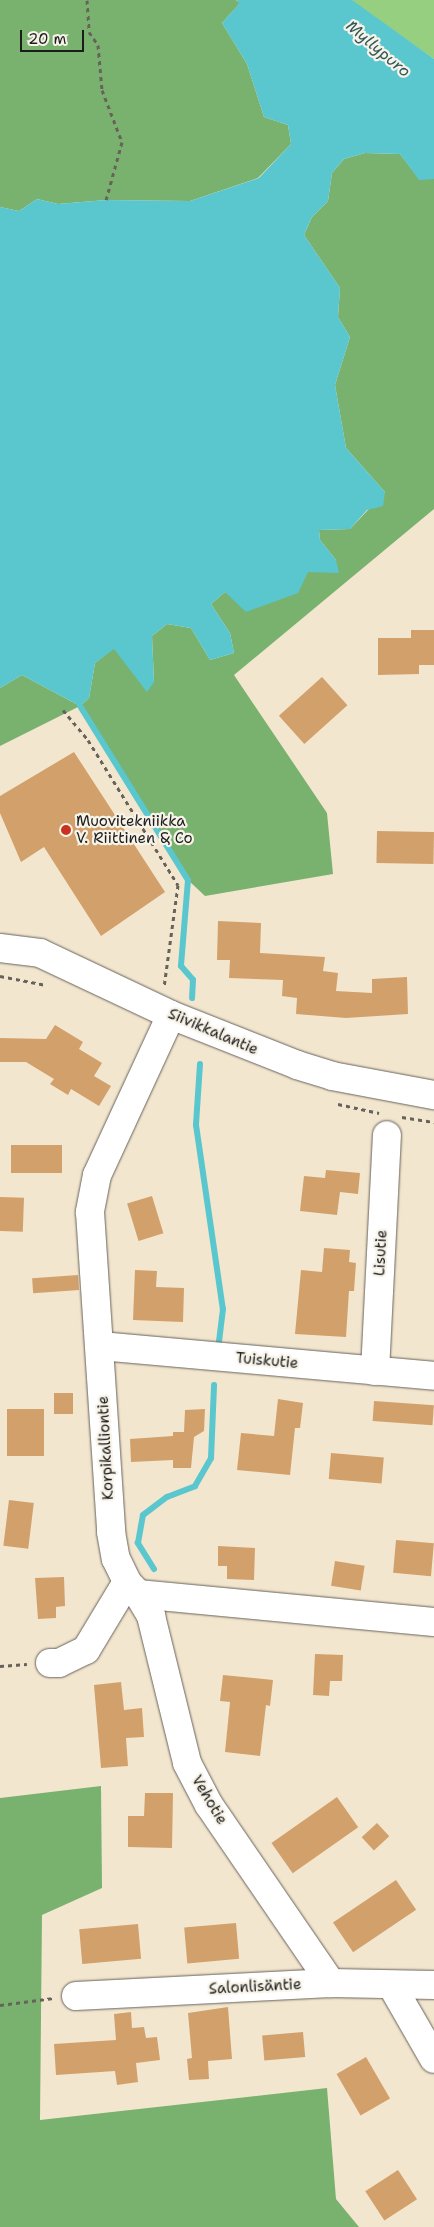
<!DOCTYPE html>
<html>
<head>
<meta charset="utf-8">
<style>
	body { margin:0 }
	#map { position:relative; width:434px; height:2227px; overflow:hidden; background:#f3e6cf; font-family:"Shantell Sans",sans-serif }
	div>[style] { position:absolute }
	[style*='--x'] { left:calc(var(--x)*1px); top:calc(var(--y)*1px); width:calc(var(--w)*1px); rotate:calc(var(--a)*1deg) }
	.green>* { inset:0; background:#97cf81 }
	.forest>* { inset:0; background:#79b26f }
	.water>* { inset:0; background:#5ac7ce }
	.stream>* { height:6px; margin:-3px; padding:0 3px; transform-origin:3px; border-radius:3px; background:#5ac7ce }
	.building>* { inset:0; background:#d2a06b; transform-origin:0 0 }
	.path>* { height:3px; margin-top:-1.5px; transform-origin:0; background:repeating-linear-gradient(90deg,#67635b 0 4px,transparent 0 8px) }
	.roads { filter:drop-shadow(0 0 1px #67635b) drop-shadow(0 0 1px #67635b) }
	.minor>* { height:28px; margin:-14px; padding:0 14px; transform-origin:14px; border-radius:14px; background:#fff }
	.major>* { height:28px; margin:-14px; padding:0 14px; transform-origin:14px; border-radius:14px; background:#fff }
	.dots>* { width:14px; height:14px; translate:-50% -50%; box-sizing:border-box; border:2px solid #f7f3e8; border-radius:50% }
	span { translate:-50% -50%; white-space:nowrap; text-align:center; line-height:1.15; -webkit-text-stroke:4.5px #f7f3e8; paint-order:stroke }
	.poi-label { font-size:15px; color:#1c1c1c }
	.left { translate:0 -50%; text-align:left }
	.street-label { font-size:15px; color:#1c1c1c }
	.water-label { font-size:16px; color:#32585a; font-style:italic }
	.scale { position:absolute; left:20px; top:30px; width:64px; height:22px; box-sizing:border-box; border:2px solid #1c1c1c; border-top:0; padding-left:6px; font-size:15px; line-height:18px; white-space:nowrap; color:#1c1c1c; -webkit-text-stroke:4px #f7f3e8; paint-order:stroke }
</style>
</head>
<body>
<div id="map">
	<div class="green">
		<i style="clip-path:polygon(352px 0,434px 0,434px 59px,355px 4px)"></i>
	</div>
	<div class="forest">
		<i style="clip-path:polygon(0 0,236px 0,240px 3px,222px 23px,247px 64px,264px 117px,288px 125px,291px 144px,258px 178px,190px 201px,106px 200px,58px 204px,37px 199px,19px 211px,0 207px)"></i>
		<i style="clip-path:polygon(365px 153px,400px 154px,419px 179px,434px 179px,434px 509px,234px 675px,327px 813px,333px 874px,205px 896px,188px 880px,80px 706px,0 746px,0 688px,22px 675px,80px 706px,89px 698px,95px 663px,114px 648px,154px 682px,152px 636px,167px 624px,191px 628px,210px 660px,234px 653px,230px 633px,211px 604px,225px 592px,308px 572px,336px 560px,320px 540px,319px 530px,350px 529px,385px 492px,346px 448px,335px 385px,350px 337px,338px 317px,340px 288px,304px 235px,312px 217px,328px 201px,332px 173px,344px 159px)"></i>
		<i style="clip-path:polygon(101px 1786px,102px 1888px,42px 1915px,40px 2120px,327px 2088px,336px 2199px,359px 2227px,0 2227px,0 1798px)"></i>
	</div>
	<div class="water">
		<i style="clip-path:polygon(237px 0,352px 0,434px 59px,434px 179px,419px 180px,400px 154px,365px 153px,344px 159px,332px 173px,328px 201px,312px 217px,304px 235px,340px 288px,338px 317px,350px 337px,335px 385px,346px 448px,385px 492px,383px 506px,367px 510px,350px 529px,319px 530px,320px 540px,336px 560px,339px 573px,308px 572px,298px 593px,246px 612px,225px 592px,211px 604px,230px 633px,234px 653px,210px 660px,191px 628px,167px 624px,152px 636px,154px 682px,147px 692px,114px 649px,95px 663px,89px 698px,80px 706px,22px 675px,0 688px,0 207px,19px 211px,37px 199px,58px 204px,106px 200px,190px 201px,259px 178px,291px 144px,288px 125px,264px 117px,247px 64px,222px 23px,239px 4px)"></i>
	</div>
	<div class="stream">
		<i style="--x:80;--y:706;--w:205;--a:58.2"></i>
		<i style="--x:188;--y:880;--w:86;--a:94.7"></i>
		<i style="--x:181;--y:966;--w:18;--a:49"></i>
		<i style="--x:193;--y:980;--w:18;--a:93"></i>
		<i style="--x:200;--y:1064;--w:61;--a:93.8"></i>
		<i style="--x:196;--y:1125;--w:186;--a:81.7"></i>
		<i style="--x:223;--y:1309;--w:35;--a:97"></i>
		<i style="--x:154;--y:1569;--w:31;--a:-122"></i>
		<i style="--x:138;--y:1543;--w:28;--a:-80"></i>
		<i style="--x:143;--y:1515;--w:30;--a:-37"></i>
		<i style="--x:167;--y:1497;--w:30;--a:-21"></i>
		<i style="--x:195;--y:1486;--w:32;--a:-60"></i>
		<i style="--x:211;--y:1458;--w:73;--a:-87.6"></i>
	</div>
	<div class="building">
		<i style="clip-path:polygon(411px 630px,434px 630px,434px 665px,419px 665px,419px 674px,378px 675px,378px 638px,411px 638px)"></i>
		<i style="left:322px;top:677px;width:38px;height:58px;rotate:48deg"></i>
		<i style="clip-path:polygon(74px 752px,165px 892px,101px 936px,44px 847px,21px 862px,0 813px,0 796px)"></i>
		<i style="left:377px;top:831px;width:57px;height:32px;rotate:1deg"></i>
		<i style="clip-path:polygon(218px 921px,261px 923px,260px 953px,325px 957px,323px 971px,338px 973px,336px 991px,372px 993px,372px 979px,407px 977px,408px 1014px,346px 1018px,296px 1014px,297px 998px,282px 996px,283px 980px,229px 978px,230px 960px,217px 960px)"></i>
		<i style="clip-path:polygon(55px 1025px,83px 1042px,79px 1049px,102px 1063px,94px 1076px,111px 1086px,99px 1106px,71px 1089px,68px 1095px,50px 1084px,54px 1079px,26px 1062px,0 1062px,0 1038px,46px 1039px)"></i>
		<i style="left:11px;top:1145px;width:51px;height:28px"></i>
		<i style="clip-path:polygon(326px 1170px,360px 1173px,358px 1194px,340px 1192px,337px 1215px,300px 1211px,304px 1176px,325px 1178px)"></i>
		<i style="left:152px;top:1196px;width:39px;height:26px;rotate:73deg"></i>
		<i style="left:0;top:1197px;width:24px;height:34px;rotate:2deg"></i>
		<i style="clip-path:polygon(324px 1248px,350px 1250px,349px 1262px,356px 1263px,354px 1291px,349px 1291px,346px 1337px,295px 1334px,301px 1270px,322px 1272px)"></i>
		<i style="clip-path:polygon(135px 1270px,157px 1271px,156px 1287px,184px 1288px,183px 1322px,133px 1320px)"></i>
		<i style="left:78px;top:1275px;width:15px;height:46px;rotate:86deg"></i>
		<i style="left:73px;top:1393px;width:21px;height:19px;rotate:90deg"></i>
		<i style="clip-path:polygon(278px 1399px,303px 1403px,300px 1428px,295px 1428px,290px 1475px,237px 1470px,241px 1433px,274px 1436px)"></i>
		<i style="left:374px;top:1401px;width:60px;height:20px;rotate:4deg"></i>
		<i style="left:7px;top:1409px;width:37px;height:47px"></i>
		<i style="clip-path:polygon(205px 1409px,204px 1431px,194px 1437px,191px 1468px,173px 1468px,173px 1460px,131px 1462px,130px 1439px,173px 1436px,173px 1432px,184px 1432px,185px 1410px)"></i>
		<i style="left:331px;top:1453px;width:53px;height:26px;rotate:5deg"></i>
		<i style="left:9px;top:1500px;width:25px;height:46px;rotate:7deg"></i>
		<i style="left:396px;top:1540px;width:38px;height:33px;rotate:5deg"></i>
		<i style="clip-path:polygon(218px 1546px,255px 1548px,254px 1580px,227px 1579px,227px 1566px,218px 1566px)"></i>
		<i style="left:335px;top:1561px;width:30px;height:25px;rotate:9deg"></i>
		<i style="clip-path:polygon(64px 1577px,65px 1606px,56px 1607px,56px 1618px,38px 1619px,35px 1578px)"></i>
		<i style="clip-path:polygon(315px 1654px,343px 1655px,342px 1681px,330px 1681px,329px 1696px,313px 1695px)"></i>
		<i style="clip-path:polygon(223px 1675px,273px 1680px,270px 1706px,266px 1705px,260px 1756px,225px 1752px,230px 1702px,220px 1701px)"></i>
		<i style="clip-path:polygon(121px 1682px,124px 1710px,142px 1708px,144px 1737px,126px 1738px,128px 1766px,101px 1768px,94px 1685px)"></i>
		<i style="clip-path:polygon(145px 1793px,173px 1793px,172px 1848px,128px 1847px,128px 1816px,144px 1816px)"></i>
		<i style="left:337px;top:1797px;width:37px;height:80px;rotate:55deg"></i>
		<i style="left:377px;top:1823px;width:18px;height:21px;rotate:47deg"></i>
		<i style="left:396px;top:1880px;width:36px;height:76px;rotate:56deg"></i>
		<i style="left:236px;top:1923px;width:36px;height:52px;rotate:85deg"></i>
		<i style="left:138px;top:1924px;width:35px;height:59px;rotate:85deg"></i>
		<i style="clip-path:polygon(228px 2007px,232px 2059px,208px 2061px,209px 2079px,189px 2080px,187px 2059px,192px 2058px,188px 2013px)"></i>
		<i style="clip-path:polygon(131px 2012px,132px 2028px,144px 2027px,146px 2038px,157px 2037px,160px 2060px,136px 2063px,138px 2082px,117px 2085px,115px 2071px,56px 2075px,54px 2044px,116px 2040px,114px 2014px)"></i>
		<i style="left:303px;top:2032px;width:25px;height:41px;rotate:85deg"></i>
		<i style="left:366px;top:2057px;width:48px;height:34px;rotate:60deg"></i>
		<i style="left:398px;top:2170px;width:35px;height:39px;rotate:57deg"></i>
	</div>
	<div class="path">
		<i style="--x:87;--y:0;--w:32;--a:86"></i>
		<i style="--x:89;--y:32;--w:16;--a:55"></i>
		<i style="--x:98;--y:45;--w:45;--a:84.9"></i>
		<i style="--x:102;--y:90;--w:56;--a:69"></i>
		<i style="--x:122;--y:142;--w:60;--a:105.4"></i>
		<i style="--x:63;--y:710;--w:39;--a:50"></i>
		<i style="--x:88;--y:740;--w:171;--a:58.2"></i>
		<i style="--x:178;--y:885;--w:103;--a:97.8"></i>
		<i style="--x:0;--y:976;--w:47;--a:11.1"></i>
		<i style="--x:338;--y:1104;--w:42;--a:12.4"></i>
		<i style="--x:402;--y:1117;--w:32;--a:9"></i>
		<i style="--x:0;--y:1666;--w:27;--a:-4"></i>
		<i style="--x:0;--y:2005;--w:54;--a:-7.4"></i>
	</div>
	<div class="roads">
		<div class="minor">
			<i style="--x:171;--y:1015;--w:176;--a:114.8"></i>
			<i style="--x:97;--y:1175;--w:38;--a:101"></i>
			<i style="--x:90;--y:1212;--w:321;--a:86.2"></i>
			<i style="--x:111;--y:1532;--w:27;--a:80"></i>
			<i style="--x:116;--y:1559;--w:25;--a:64"></i>
			<i style="--x:127;--y:1582;--w:16;--a:47"></i>
			<i style="--x:138;--y:1594;--w:297;--a:5.4"></i>
			<i style="--x:100;--y:1346;--w:335;--a:5.1"></i>
			<i style="--x:375;--y:1371;--w:236;--a:-87.1"></i>
			<i style="--x:138;--y:1594;--w:26;--a:59"></i>
			<i style="--x:151;--y:1616;--w:151;--a:76.2"></i>
			<i style="--x:187;--y:1763;--w:47;--a:62.4"></i>
			<i style="--x:209;--y:1805;--w:216;--a:55.6"></i>
			<i style="--x:50;--y:1663;--w:9;--a:0"></i>
			<i style="--x:59;--y:1663;--w:30;--a:-26"></i>
			<i style="--x:86;--y:1650;--w:79;--a:-58.9"></i>
			<i style="--x:392;--y:1986;--w:84;--a:60.1"></i>
			<i style="--x:76;--y:1996;--w:255;--a:-2.9"></i>
			<i style="--x:331;--y:1983;--w:103;--a:1.1"></i>
		</div>
		<div class="major">
			<i style="--x:0;--y:948;--w:40;--a:7.1"></i>
			<i style="--x:40;--y:953;--w:145;--a:25.3"></i>
			<i style="--x:171;--y:1015;--w:136;--a:21.6"></i>
			<i style="--x:297;--y:1065;--w:37;--a:17"></i>
			<i style="--x:332;--y:1076;--w:104;--a:10.6"></i>
		</div>
	</div>
	<div class="dots">
		<i style="left:66px;top:830px;background:#c8321e"></i>
	</div>
	<div class="poi-label">
		<span class="left" style="left:76px;top:830px">Muovitekniikka<br>V. Riittinen &amp; Co</span>
	</div>
	<div class="street-label">
		<span style="left:213px;top:1032px;rotate:23deg">Siivikkalantie</span>
		<span style="left:381px;top:1253px;rotate:-87deg">Lisutie</span>
		<span style="left:267px;top:1361px;rotate:5deg">Tuiskutie</span>
		<span style="left:106px;top:1448px;rotate:-93deg">Korpikalliontie</span>
		<span style="left:209px;top:1800px;rotate:59deg">Vehotie</span>
		<span style="left:255px;top:1987px;rotate:-3deg">Salonlisäntie</span>
	</div>
	<div class="water-label">
		<span style="left:378px;top:49px;rotate:40deg">Myllypuro</span>
	</div>
	<div class="scale">20 m</div>
</div>
</body>
</html>
